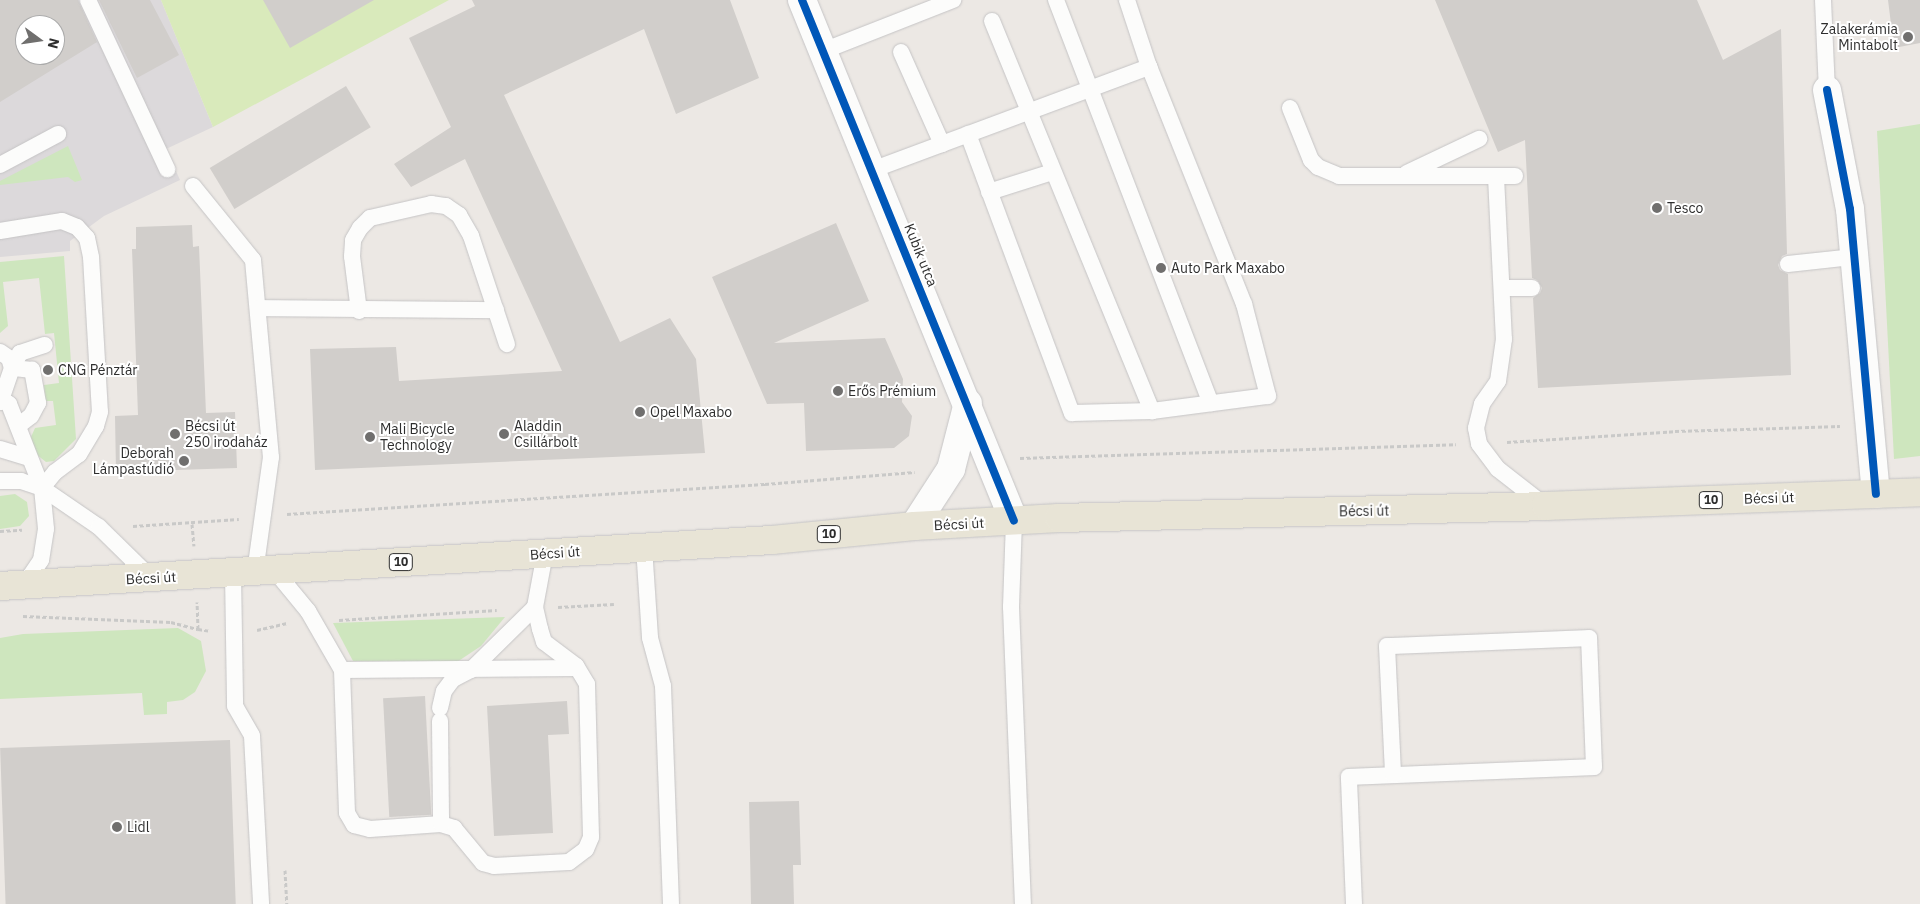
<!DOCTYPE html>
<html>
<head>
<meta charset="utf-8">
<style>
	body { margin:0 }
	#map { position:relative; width:1920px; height:904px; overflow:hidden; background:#ece8e4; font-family:"IBM Plex Sans",sans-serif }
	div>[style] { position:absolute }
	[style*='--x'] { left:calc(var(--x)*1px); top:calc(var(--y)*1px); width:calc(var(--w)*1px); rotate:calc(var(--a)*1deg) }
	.industrial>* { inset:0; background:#dcd9db }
	.green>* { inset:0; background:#cee6be }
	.pitch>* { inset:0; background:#d9eabb }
	.building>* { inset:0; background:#d1cecb; transform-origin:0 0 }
	.path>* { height:3px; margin-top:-1.5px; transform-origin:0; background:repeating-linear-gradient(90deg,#c9c9c8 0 4px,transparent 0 6.5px) }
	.roads { filter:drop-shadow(0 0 1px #c5c4c5) drop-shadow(0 0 1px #c5c4c5) }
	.service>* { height:16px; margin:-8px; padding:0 8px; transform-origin:8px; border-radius:8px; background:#fcfcfb }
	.minor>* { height:28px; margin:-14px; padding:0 14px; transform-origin:14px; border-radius:14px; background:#fcfcfb }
	.primary>* { height:28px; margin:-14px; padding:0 14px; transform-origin:14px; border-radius:14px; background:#e8e4d6 }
	.cycleway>* { height:8px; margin:-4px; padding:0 4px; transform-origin:4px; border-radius:4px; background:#0057b8 }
	.dots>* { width:14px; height:14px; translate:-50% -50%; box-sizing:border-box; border:2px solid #fff; border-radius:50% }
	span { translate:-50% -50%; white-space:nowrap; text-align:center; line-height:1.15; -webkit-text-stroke:4px #fff; paint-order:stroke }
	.shield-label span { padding:1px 4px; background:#fff; border:1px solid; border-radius:4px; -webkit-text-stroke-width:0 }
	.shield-label { font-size:12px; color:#2e2e2e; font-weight:700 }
	.poi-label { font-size:14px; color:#2e2e2e }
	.right { translate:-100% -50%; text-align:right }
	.left { translate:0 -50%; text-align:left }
	.street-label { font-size:14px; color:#2e2e2e }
	.north { position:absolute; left:15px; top:15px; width:50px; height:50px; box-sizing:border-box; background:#fff; border:1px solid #ababab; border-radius:50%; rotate:104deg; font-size:14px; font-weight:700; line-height:20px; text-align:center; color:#2e2e2e }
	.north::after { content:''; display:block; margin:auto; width:18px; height:22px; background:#706f6e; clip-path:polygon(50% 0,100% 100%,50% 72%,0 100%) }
</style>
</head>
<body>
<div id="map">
	<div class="industrial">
		<i style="clip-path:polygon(evenodd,0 0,161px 0,213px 127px,166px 149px,180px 180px,104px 216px,70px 241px,70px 251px,0 257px,0 0,25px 25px,55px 25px,55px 55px,25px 55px,25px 25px)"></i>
	</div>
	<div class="green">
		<i style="clip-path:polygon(1920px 124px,1920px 456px,1894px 459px,1877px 131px)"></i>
		<i style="clip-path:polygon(68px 146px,82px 180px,75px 182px,68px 177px,0 185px,0 181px)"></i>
		<i style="clip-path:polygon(64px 256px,76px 439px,54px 461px,46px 462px,36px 454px,31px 437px,35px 428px,56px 425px,53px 401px,45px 401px,44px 385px,59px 383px,54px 333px,45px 334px,39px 278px,3px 282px,8px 326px,0 333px,0 262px)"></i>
		<i style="clip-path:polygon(15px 494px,27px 502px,29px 516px,20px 526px,0 529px,0 496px)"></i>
		<i style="clip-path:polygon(505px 617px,481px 646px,457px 662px,353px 661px,333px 623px)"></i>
		<i style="clip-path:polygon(178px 628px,201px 641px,206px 671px,195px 692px,183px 700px,167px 702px,167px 714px,144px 715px,142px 693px,0 699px,0 638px,23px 634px)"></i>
	</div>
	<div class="pitch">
		<i style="clip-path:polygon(161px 0,449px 0,213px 127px)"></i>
	</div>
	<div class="building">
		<i style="clip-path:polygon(evenodd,0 0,78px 0,97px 42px,0 102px,0 0,25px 25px,55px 25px,55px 55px,25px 55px,25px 25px)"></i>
		<i style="clip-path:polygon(99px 0,150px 0,179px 55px,137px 78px)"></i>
		<i style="clip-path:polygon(263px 0,374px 0,290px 48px)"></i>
		<i style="clip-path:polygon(472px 0,730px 0,759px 78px,676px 114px,644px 29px,504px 95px,620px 342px,670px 318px,696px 359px,705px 453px,315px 470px,310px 349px,396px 347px,399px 381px,562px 371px,465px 159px,411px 187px,394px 164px,451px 127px,409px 38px,475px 6px)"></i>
		<i style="clip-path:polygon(1435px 0,1697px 0,1723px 60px,1781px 29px,1787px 254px,1782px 256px,1778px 265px,1780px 270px,1788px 274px,1791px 375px,1538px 388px,1533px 298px,1540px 293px,1542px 288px,1537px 280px,1532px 278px,1525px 140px,1498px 152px)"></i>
		<i style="clip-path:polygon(1888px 0,1920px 0,1920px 43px,1894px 48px)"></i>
		<i style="left:346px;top:86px;width:48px;height:159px;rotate:59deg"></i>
		<i style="clip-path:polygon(836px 223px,869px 301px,774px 343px,885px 338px,903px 379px,902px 402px,912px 416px,909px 436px,894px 448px,806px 451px,804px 403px,767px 404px,712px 277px)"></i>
		<i style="clip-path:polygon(192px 225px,193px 247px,199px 246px,206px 413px,235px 412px,237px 468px,116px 472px,115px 416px,138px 415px,132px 249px,136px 249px,136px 227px)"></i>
		<i style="left:425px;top:696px;width:119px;height:42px;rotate:87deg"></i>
		<i style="clip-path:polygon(567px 701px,569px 734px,548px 735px,553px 833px,494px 836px,487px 706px)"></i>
		<i style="left:230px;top:740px;width:164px;height:230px;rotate:88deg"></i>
		<i style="clip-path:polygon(799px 801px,801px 865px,793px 865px,794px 904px,751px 904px,749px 802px)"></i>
	</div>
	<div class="path">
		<i style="--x:1507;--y:442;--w:168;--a:-3.7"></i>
		<i style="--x:1675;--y:431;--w:165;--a:-1.7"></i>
		<i style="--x:1020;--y:458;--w:436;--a:-1.8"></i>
		<i style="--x:287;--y:514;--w:479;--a:-3.6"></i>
		<i style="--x:765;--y:484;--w:150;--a:-4.6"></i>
		<i style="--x:192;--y:524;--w:22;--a:85"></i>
		<i style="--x:133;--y:526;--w:106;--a:-3.8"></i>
		<i style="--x:0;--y:531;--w:22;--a:-3"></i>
		<i style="--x:558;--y:607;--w:56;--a:-3.1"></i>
		<i style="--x:23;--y:616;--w:148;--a:2.3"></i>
		<i style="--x:171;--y:622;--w:28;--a:15"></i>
		<i style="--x:198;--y:629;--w:27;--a:-92"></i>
		<i style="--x:339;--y:620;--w:158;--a:-3.6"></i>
		<i style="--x:198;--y:629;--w:12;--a:9"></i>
		<i style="--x:257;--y:630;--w:32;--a:-13"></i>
		<i style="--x:285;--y:870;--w:34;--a:87"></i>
	</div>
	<div class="roads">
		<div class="service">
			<i style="--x:88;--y:0;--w:187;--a:64.9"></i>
			<i style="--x:1056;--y:0;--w:432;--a:69"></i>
			<i style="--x:1823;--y:0;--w:90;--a:87.5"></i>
			<i style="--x:992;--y:21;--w:422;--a:67.7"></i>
			<i style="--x:823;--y:51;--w:140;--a:-21.4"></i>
			<i style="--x:901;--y:52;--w:101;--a:66"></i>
			<i style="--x:1290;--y:108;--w:56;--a:68"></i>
			<i style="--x:1311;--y:160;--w:10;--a:45"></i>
			<i style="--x:1318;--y:167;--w:23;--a:23"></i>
			<i style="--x:1339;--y:176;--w:176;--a:0"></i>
			<i style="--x:968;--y:134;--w:298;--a:69.6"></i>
			<i style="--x:1072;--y:413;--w:80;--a:-1.4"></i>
			<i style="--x:1152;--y:411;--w:117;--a:-7.4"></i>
			<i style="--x:1268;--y:396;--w:95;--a:-104.6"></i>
			<i style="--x:1244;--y:304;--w:255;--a:-111.8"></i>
			<i style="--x:1149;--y:67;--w:71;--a:-108.2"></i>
			<i style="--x:0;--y:165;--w:66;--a:-28.1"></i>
			<i style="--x:872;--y:170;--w:296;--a:-20.4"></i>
			<i style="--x:1407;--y:173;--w:80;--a:-25.3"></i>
			<i style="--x:1496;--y:177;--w:162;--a:87.2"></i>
			<i style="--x:1504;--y:339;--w:42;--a:98.1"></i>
			<i style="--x:1498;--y:381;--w:28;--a:125"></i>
			<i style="--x:1482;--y:404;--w:25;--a:104"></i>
			<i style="--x:1476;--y:428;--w:16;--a:79"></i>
			<i style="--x:1479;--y:444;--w:31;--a:53"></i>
			<i style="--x:1498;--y:469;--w:58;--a:38"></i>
			<i style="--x:193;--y:186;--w:95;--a:51"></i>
			<i style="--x:253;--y:260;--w:198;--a:84.8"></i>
			<i style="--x:271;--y:457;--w:116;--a:97.9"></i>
			<i style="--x:989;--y:192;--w:66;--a:-17.6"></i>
			<i style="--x:0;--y:231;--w:63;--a:-9.2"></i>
			<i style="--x:62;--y:221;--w:16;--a:22"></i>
			<i style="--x:77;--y:227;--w:15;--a:48"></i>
			<i style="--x:87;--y:238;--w:19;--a:78"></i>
			<i style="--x:91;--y:257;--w:155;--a:86.7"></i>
			<i style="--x:100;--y:412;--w:15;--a:106"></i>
			<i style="--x:96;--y:426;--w:33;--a:121"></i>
			<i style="--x:79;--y:454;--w:30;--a:143"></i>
			<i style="--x:55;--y:472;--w:21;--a:129"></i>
			<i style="--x:1788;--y:264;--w:64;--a:-6.2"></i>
			<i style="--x:1502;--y:288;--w:30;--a:0"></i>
			<i style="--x:258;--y:308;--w:238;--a:0.5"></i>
			<i style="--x:359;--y:311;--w:55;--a:-97.3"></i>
			<i style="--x:352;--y:256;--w:16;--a:-86"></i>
			<i style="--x:353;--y:240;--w:14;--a:-60"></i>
			<i style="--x:360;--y:228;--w:14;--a:-45"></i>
			<i style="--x:370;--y:218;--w:63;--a:-12.9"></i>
			<i style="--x:431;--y:204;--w:15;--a:8"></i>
			<i style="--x:446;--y:206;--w:16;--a:35"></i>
			<i style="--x:459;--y:215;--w:24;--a:60"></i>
			<i style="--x:471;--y:236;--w:114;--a:71.6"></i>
			<i style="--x:0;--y:352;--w:11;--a:34"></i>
			<i style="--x:9;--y:358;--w:10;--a:73"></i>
			<i style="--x:12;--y:368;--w:36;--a:109"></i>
			<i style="--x:0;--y:398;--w:11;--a:34"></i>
			<i style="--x:9;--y:404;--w:90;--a:68.6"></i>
			<i style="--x:42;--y:488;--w:41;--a:84.4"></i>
			<i style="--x:46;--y:529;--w:31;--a:99"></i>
			<i style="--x:41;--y:560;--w:29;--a:124"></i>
			<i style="--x:18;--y:426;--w:16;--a:-38"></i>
			<i style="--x:31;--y:416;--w:15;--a:-62"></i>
			<i style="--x:38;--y:403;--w:34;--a:-100"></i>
			<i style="--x:32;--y:370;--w:20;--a:-174"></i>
			<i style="--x:12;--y:368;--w:17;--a:-62"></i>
			<i style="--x:20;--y:353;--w:26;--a:-18"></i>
			<i style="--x:0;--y:449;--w:30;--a:17"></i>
			<i style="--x:0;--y:481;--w:21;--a:0"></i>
			<i style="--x:21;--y:481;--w:22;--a:18"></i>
			<i style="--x:42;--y:488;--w:69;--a:34.4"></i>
			<i style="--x:99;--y:527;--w:73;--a:44.4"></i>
			<i style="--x:1014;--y:521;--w:86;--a:92"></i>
			<i style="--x:1011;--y:607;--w:297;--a:87.7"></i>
			<i style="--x:644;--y:547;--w:91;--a:86.2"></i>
			<i style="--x:650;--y:638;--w:50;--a:74.8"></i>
			<i style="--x:663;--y:686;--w:218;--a:87.9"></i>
			<i style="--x:275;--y:571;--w:52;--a:50.5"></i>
			<i style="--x:308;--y:611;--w:68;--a:60"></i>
			<i style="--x:342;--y:670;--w:143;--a:88"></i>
			<i style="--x:347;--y:813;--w:14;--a:60"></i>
			<i style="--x:354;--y:825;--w:16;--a:14"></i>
			<i style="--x:370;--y:829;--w:71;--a:-4"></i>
			<i style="--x:441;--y:824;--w:14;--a:17"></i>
			<i style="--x:454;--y:828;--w:45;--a:50.4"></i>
			<i style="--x:483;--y:863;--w:11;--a:15"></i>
			<i style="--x:494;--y:866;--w:75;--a:-3.1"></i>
			<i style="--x:569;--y:862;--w:21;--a:-37"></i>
			<i style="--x:586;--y:849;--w:13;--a:-67"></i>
			<i style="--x:591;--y:837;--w:153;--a:-91.5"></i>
			<i style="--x:587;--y:684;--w:21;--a:-121"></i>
			<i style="--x:576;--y:666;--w:40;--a:-143"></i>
			<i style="--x:544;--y:642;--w:14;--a:-107"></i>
			<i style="--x:540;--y:629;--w:23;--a:-103"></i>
			<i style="--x:535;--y:607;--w:55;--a:-79.5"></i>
			<i style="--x:233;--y:573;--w:133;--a:89.1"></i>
			<i style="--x:235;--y:706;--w:34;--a:60"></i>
			<i style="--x:252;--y:736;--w:168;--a:86.9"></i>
			<i style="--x:342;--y:670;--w:235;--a:-0.5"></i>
			<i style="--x:440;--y:708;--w:17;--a:-77"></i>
			<i style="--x:444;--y:691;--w:15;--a:-53"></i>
			<i style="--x:453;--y:679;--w:20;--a:-27"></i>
			<i style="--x:471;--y:670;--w:90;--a:-44.5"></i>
			<i style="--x:440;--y:721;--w:103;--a:89.4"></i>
			<i style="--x:1354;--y:904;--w:127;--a:-92.3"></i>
			<i style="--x:1349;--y:777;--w:245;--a:-2.3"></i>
			<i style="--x:1594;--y:767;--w:129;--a:-92.2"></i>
			<i style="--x:1589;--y:638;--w:202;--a:177.7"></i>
			<i style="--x:1387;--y:646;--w:129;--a:87.3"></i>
		</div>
		<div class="minor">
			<i style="--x:802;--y:0;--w:562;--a:67.86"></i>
			<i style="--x:1827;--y:90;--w:121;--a:79.1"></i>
			<i style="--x:1850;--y:209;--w:286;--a:84.8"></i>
			<i style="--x:914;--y:526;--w:68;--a:-57"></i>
			<i style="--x:951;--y:469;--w:68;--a:-75.6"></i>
		</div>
		<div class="primary">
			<i style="--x:0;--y:586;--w:773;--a:-3.41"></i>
			<i style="--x:772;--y:540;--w:143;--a:-5.6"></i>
			<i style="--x:914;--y:526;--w:145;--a:-3.2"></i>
			<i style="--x:1059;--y:518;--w:487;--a:-1.4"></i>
			<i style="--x:1546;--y:506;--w:374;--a:-2.1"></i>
		</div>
	</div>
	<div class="cycleway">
		<i style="--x:802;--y:0;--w:562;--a:67.86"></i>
		<i style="--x:1827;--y:90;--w:121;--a:79.1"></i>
		<i style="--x:1850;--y:209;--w:286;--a:84.8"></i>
	</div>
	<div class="dots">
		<i style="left:1908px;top:37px;background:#706f6e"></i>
		<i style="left:1657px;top:208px;background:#706f6e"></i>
		<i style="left:1161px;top:268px;background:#706f6e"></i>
		<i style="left:48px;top:370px;background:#706f6e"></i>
		<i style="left:838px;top:391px;background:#706f6e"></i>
		<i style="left:640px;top:412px;background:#706f6e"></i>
		<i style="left:175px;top:434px;background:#706f6e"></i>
		<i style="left:504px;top:434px;background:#706f6e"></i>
		<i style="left:370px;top:437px;background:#706f6e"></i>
		<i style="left:184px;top:461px;background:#706f6e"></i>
		<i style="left:117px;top:827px;background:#706f6e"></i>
	</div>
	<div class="shield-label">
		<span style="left:1711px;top:500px">10</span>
		<span style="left:829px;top:534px">10</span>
		<span style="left:401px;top:562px">10</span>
	</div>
	<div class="poi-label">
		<span class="right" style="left:1898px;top:37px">Zalakerámia<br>Mintabolt</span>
		<span class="left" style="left:1667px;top:208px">Tesco</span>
		<span class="left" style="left:1171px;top:268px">Auto Park Maxabo</span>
		<span class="left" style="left:58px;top:370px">CNG Pénztár</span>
		<span class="left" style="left:848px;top:391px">Erős Prémium</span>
		<span class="left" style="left:650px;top:412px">Opel Maxabo</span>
		<span class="left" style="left:185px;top:434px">Bécsi út<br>250 irodaház</span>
		<span class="left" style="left:514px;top:434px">Aladdin<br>Csillárbolt</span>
		<span class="left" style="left:380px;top:437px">Mali Bicycle<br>Technology</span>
		<span class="right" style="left:174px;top:461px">Deborah<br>Lámpastúdió</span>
		<span class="left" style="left:127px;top:827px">Lidl</span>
	</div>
	<div class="street-label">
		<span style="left:921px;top:255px;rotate:68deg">Kubik utca</span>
		<span style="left:1769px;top:498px;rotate:-2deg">Bécsi út</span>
		<span style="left:1364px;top:511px;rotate:-1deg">Bécsi út</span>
		<span style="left:959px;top:524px;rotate:-3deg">Bécsi út</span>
		<span style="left:555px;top:553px;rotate:-4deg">Bécsi út</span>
		<span style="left:151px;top:578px;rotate:-3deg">Bécsi út</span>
	</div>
	<div class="north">N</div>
</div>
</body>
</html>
